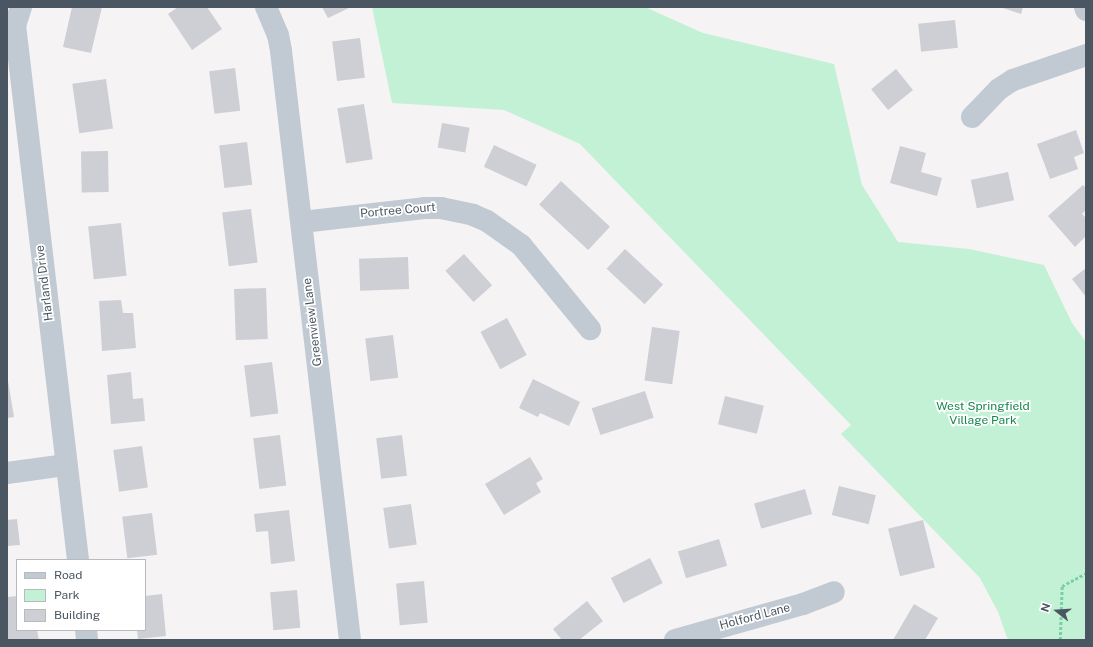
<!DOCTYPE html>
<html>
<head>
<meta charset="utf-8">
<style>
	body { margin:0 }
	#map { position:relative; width:1093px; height:647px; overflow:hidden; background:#f5f3f3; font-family:"Public Sans",sans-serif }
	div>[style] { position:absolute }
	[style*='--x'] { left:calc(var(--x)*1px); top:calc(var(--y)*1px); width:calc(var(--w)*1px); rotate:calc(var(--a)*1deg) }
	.green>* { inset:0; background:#c3f1d5 }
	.building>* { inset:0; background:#cdcfd5; transform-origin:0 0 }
	.path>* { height:2.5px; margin-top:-1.25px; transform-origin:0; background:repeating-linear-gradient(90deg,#7ad0a6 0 3px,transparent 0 5px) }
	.street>* { height:22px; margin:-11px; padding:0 11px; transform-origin:11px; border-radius:11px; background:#c1cad2 }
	span { translate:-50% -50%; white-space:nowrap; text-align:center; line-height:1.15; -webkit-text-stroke:3.5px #fff; paint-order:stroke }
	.street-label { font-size:12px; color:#4a5661 }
	.park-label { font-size:12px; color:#17864f }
	.frame { position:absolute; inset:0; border:8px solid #4a5661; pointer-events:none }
	.legend { position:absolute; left:16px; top:559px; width:130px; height:72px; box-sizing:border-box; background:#fff; border:1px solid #b7bbc0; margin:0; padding:5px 7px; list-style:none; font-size:12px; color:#4a5661 }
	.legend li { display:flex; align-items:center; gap:8px; height:20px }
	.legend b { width:20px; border:1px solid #b7bbc0 }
	.north { position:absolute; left:1037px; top:591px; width:40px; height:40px; -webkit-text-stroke:3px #fff; paint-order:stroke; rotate:287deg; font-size:11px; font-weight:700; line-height:16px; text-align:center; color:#4a5661 }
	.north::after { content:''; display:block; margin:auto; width:14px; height:18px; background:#4a5661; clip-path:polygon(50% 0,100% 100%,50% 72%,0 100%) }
</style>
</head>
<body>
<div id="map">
	<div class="green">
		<i style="clip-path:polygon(372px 7px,645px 7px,703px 33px,834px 64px,862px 185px,898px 242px,969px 249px,1044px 265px,1072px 323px,1086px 342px,1086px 640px,1008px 640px,998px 612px,980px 578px,841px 434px,851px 425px,580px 144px,504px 110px,392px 103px)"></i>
	</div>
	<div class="building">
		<i style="clip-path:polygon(72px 7px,102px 7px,91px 53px,63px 47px)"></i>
		<i style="clip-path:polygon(178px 7px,207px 7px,222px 29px,192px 50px,168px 14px)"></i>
		<i style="clip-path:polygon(322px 7px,351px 7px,328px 18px)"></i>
		<i style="clip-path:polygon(1000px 7px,1023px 7px,1021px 14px)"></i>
		<i style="left:955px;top:20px;width:28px;height:37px;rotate:84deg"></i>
		<i style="left:360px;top:38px;width:40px;height:28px;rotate:83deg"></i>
		<i style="left:235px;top:68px;width:43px;height:26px;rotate:83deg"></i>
		<i style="left:896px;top:69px;width:27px;height:32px;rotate:51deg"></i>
		<i style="left:106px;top:79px;width:50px;height:34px;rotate:82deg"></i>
		<i style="left:364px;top:104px;width:56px;height:27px;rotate:81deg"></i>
		<i style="left:442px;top:123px;width:28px;height:25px;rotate:10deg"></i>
		<i style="clip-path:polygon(1076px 130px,1084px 153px,1074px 157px,1078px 169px,1050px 179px,1037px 144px)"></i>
		<i style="left:247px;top:142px;width:43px;height:28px;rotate:83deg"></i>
		<i style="left:494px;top:145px;width:47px;height:24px;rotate:25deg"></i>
		<i style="clip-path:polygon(900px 146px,926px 153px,921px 172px,942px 178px,937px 196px,890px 183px)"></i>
		<i style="left:108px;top:151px;width:41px;height:27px;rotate:89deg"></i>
		<i style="left:1008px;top:172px;width:29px;height:38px;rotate:78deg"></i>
		<i style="left:561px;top:181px;width:67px;height:32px;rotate:43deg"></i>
		<i style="clip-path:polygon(1083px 185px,1086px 188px,1086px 210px,1082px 214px,1086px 218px,1086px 236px,1075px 247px,1048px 216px)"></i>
		<i style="left:251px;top:209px;width:54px;height:29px;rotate:83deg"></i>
		<i style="left:121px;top:223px;width:53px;height:33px;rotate:84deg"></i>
		<i style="left:625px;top:249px;width:52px;height:27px;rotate:43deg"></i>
		<i style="left:464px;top:254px;width:42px;height:25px;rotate:48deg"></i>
		<i style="left:408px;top:257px;width:32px;height:49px;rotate:88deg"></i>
		<i style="clip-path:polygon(1086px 268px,1086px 297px,1072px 279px)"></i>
		<i style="left:266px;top:288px;width:51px;height:32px;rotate:88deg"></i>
		<i style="clip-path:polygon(121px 300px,123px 313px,133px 313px,136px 348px,102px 351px,99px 301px)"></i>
		<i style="left:507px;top:318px;width:42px;height:30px;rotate:62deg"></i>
		<i style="left:652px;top:327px;width:28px;height:54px;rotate:8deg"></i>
		<i style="left:393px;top:335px;width:43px;height:28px;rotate:83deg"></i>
		<i style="left:272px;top:362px;width:52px;height:28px;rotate:83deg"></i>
		<i style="clip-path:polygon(131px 372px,133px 399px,143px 398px,145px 421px,111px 424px,107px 375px)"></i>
		<i style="clip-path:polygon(7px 375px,14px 417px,7px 418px)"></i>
		<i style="clip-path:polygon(533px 379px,580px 402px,569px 426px,540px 413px,538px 417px,519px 408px)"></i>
		<i style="left:645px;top:391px;width:28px;height:56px;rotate:72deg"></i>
		<i style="left:725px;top:396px;width:40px;height:29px;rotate:14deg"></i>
		<i style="left:280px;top:435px;width:51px;height:27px;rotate:83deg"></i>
		<i style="left:402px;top:435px;width:41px;height:26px;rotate:83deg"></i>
		<i style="left:142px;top:446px;width:42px;height:29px;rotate:82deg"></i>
		<i style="clip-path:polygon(530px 457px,543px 479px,536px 483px,541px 492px,504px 515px,485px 484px)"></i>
		<i style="left:839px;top:486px;width:38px;height:30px;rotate:14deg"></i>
		<i style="left:805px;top:489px;width:26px;height:53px;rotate:74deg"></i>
		<i style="left:411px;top:504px;width:41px;height:28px;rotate:82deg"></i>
		<i style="clip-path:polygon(289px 510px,295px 561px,271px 564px,268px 531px,256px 532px,254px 514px)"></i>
		<i style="left:152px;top:513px;width:42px;height:30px;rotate:83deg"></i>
		<i style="clip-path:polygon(17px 519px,20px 545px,7px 546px,7px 520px)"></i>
		<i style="left:923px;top:520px;width:49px;height:36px;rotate:76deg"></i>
		<i style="left:719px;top:539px;width:28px;height:43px;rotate:73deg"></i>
		<i style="left:650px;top:558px;width:28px;height:44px;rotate:63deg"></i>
		<i style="left:424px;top:581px;width:42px;height:28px;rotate:85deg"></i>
		<i style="left:297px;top:590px;width:38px;height:27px;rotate:85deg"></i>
		<i style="clip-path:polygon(162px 594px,166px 636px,138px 639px,137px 630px,145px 630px,145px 596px)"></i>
		<i style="clip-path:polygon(17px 596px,17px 630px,37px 630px,39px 640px,7px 640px,7px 597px)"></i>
		<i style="clip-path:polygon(587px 601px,603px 621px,579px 640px,562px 640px,553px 629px)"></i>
		<i style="clip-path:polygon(914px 604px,938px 618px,925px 640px,893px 640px)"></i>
	</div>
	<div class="path">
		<i style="--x:1060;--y:640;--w:54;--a:-87.9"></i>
		<i style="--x:1062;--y:586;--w:27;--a:-28"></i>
	</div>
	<div class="street">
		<i style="--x:21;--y:7;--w:19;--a:108"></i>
		<i style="--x:15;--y:25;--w:539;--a:83.28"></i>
		<i style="--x:266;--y:7;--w:30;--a:67"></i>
		<i style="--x:278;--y:35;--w:16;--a:79"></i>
		<i style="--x:281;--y:51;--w:593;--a:83.32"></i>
		<i style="--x:1085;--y:7;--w:3;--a:72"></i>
		<i style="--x:972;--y:117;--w:39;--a:-46"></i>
		<i style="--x:999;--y:89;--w:17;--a:-33"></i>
		<i style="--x:1013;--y:80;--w:77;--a:-18.9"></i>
		<i style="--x:302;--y:222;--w:123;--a:-6.5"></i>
		<i style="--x:424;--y:208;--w:17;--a:0"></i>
		<i style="--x:441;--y:208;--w:33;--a:12"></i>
		<i style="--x:473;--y:215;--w:15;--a:23"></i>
		<i style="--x:487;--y:221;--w:42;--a:35.2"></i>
		<i style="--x:521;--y:245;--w:109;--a:50.6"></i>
		<i style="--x:7;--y:473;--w:60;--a:-7.7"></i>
		<i style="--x:86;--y:630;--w:10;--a:84"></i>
		<i style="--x:675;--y:640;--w:133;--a:-15.7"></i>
		<i style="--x:803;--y:604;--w:33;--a:-21"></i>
	</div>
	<div class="street-label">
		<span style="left:398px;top:211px;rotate:-5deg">Portree Court</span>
		<span style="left:45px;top:283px;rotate:-97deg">Harland Drive</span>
		<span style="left:313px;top:322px;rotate:-97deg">Greenview Lane</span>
		<span style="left:755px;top:617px;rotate:-15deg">Holford Lane</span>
	</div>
	<div class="park-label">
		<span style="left:983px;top:414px">West Springfield<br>Village Park</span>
	</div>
	<div class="frame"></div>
	<ul class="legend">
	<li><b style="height:5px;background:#c1cad2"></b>Road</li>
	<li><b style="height:11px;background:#c3f1d5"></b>Park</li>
	<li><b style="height:11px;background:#cdcfd5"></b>Building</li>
	</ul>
	<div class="north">N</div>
</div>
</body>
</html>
